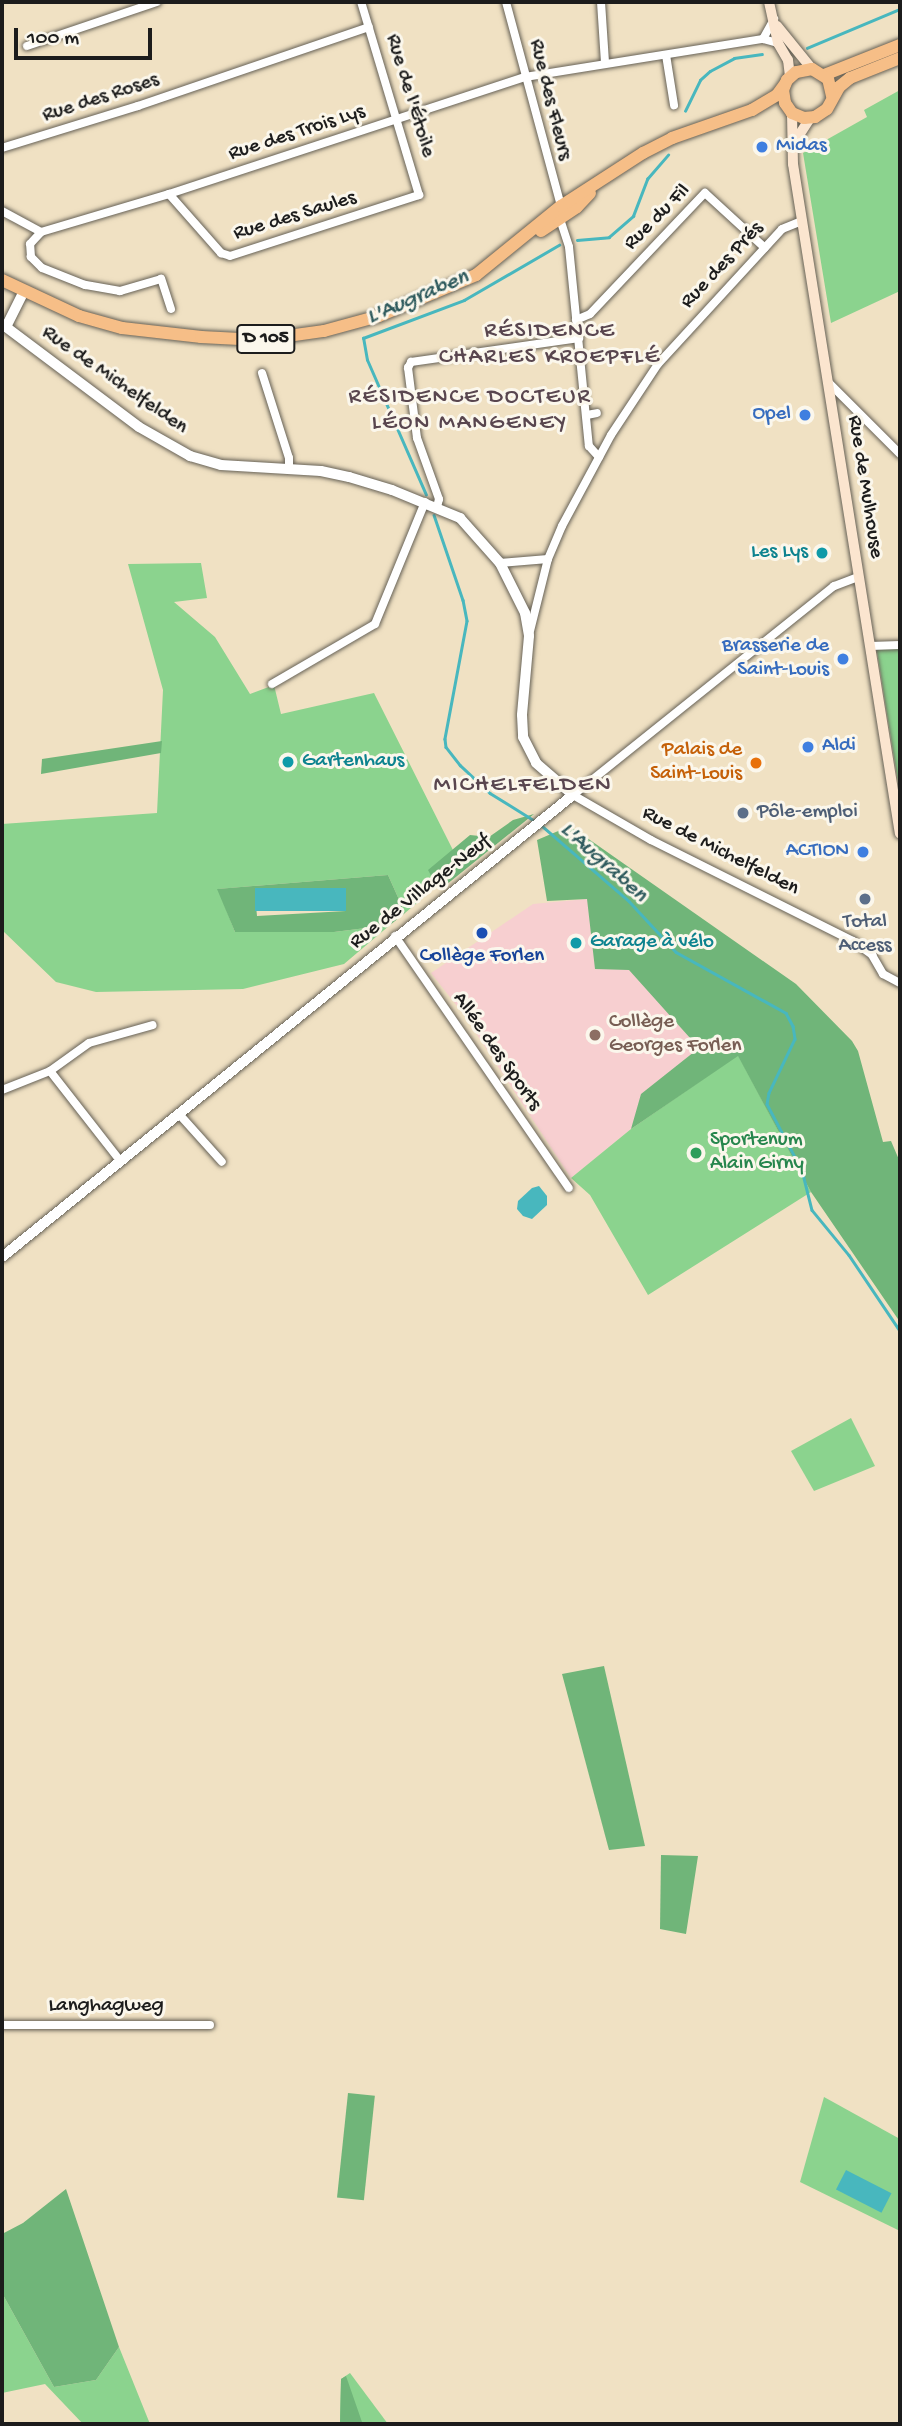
<!DOCTYPE html>
<html>
<head>
<meta charset="utf-8">
<style>
	body { margin:0 }
	#map { position:relative; width:902px; height:2426px; overflow:hidden; background:#f0e1c3; font-family:"Gochi Hand",sans-serif }
	div>[style] { position:absolute }
	[style*='--x'] { left:calc(var(--x)*1px); top:calc(var(--y)*1px); width:calc(var(--w)*1px); rotate:calc(var(--a)*1deg) }
	.built>* { inset:0; background:#f7cfd0 }
	.green>* { inset:0; background:#8bd38e }
	.forest>* { inset:0; background:#70b579; transform-origin:0 0 }
	.water>* { inset:0; background:#48b7be; transform-origin:0 0 }
	.stream>* { height:2.5px; margin:-1.25px; padding:0 1.25px; transform-origin:1.25px; border-radius:1.25px; background:#48b7be }
	.roads { filter:drop-shadow(0 0 2px #666156) drop-shadow(0 0 2px #666156) }
	.minor>* { height:8px; margin:-4px; padding:0 4px; transform-origin:4px; border-radius:4px; background:#fff }
	.tertiary>* { height:10px; margin:-5px; padding:0 5px; transform-origin:5px; border-radius:5px; background:#fff }
	.secondary>* { height:10px; margin:-5px; padding:0 5px; transform-origin:5px; border-radius:5px; background:#fbe5cf }
	.primary>* { height:12px; margin:-6px; padding:0 6px; transform-origin:6px; border-radius:6px; background:#f6be87 }
	.dots>* { width:19px; height:19px; translate:-50% -50%; box-sizing:border-box; border:4px solid #fbf7ec; border-radius:50% }
	span { translate:-50% -50%; white-space:nowrap; text-align:center; line-height:1.15; -webkit-text-stroke:6px #fbf7ec; paint-order:stroke }
	.shield-label span { padding:2px 5px; background:#fbf7ec; border:2px solid; border-radius:5px; -webkit-text-stroke-width:0 }
	.shield-label { font-size:19px; color:#1c1c1c; font-weight:700 }
	.street-label { font-size:21px; color:#1c1c1c }
	.shop-label { font-size:21px; color:#366cbe }
	.left { translate:0 -50%; text-align:left }
	.right { translate:-100% -50%; text-align:right }
	.culture-label { font-size:21px; color:#0d838f }
	.food-label { font-size:21px; color:#c56008 }
	.service-label { font-size:21px; color:#4e5e75 }
	.transit-label { font-size:21px; color:#164399 }
	.education-label { font-size:21px; color:#785e54 }
	.leisure-label { font-size:21px; color:#27864d }
	.water-label { font-size:23px; color:#2e5a5d; font-style:italic }
	.neighbourhood-label { font-size:23px; color:#59464f; letter-spacing:2px }
	.quarter-label { font-size:24px; color:#59464f; letter-spacing:2px }
	.frame { position:absolute; inset:0; border:4px solid #1c1c1c; pointer-events:none }
	.scale { position:absolute; left:14px; top:28px; width:138px; height:32px; box-sizing:border-box; border:4px solid #1c1c1c; border-top:0; padding-left:9px; font-size:21px; line-height:24px; white-space:nowrap; color:#1c1c1c; -webkit-text-stroke:5px #fbf7ec; paint-order:stroke }
</style>
</head>
<body>
<div id="map">
	<div class="built">
		<i style="clip-path:polygon(587px 899px,629px 970px,738px 1055px,631px 1129px,571px 1178px,464px 1015px,431px 973px,533px 904px)"></i>
	</div>
	<div class="green">
		<i style="clip-path:polygon(900px 90px,900px 291px,831px 323px,803px 153px,867px 117px,864px 110px)"></i>
		<i style="clip-path:polygon(201px 563px,207px 598px,174px 602px,215px 637px,250px 694px,274px 685px,281px 714px,374px 693px,461px 866px,405px 913px,388px 875px,218px 889px,235px 932px,334px 932px,390px 925px,344px 964px,243px 989px,96px 992px,56px 982px,2px 930px,2px 824px,157px 813px,163px 690px,128px 564px)"></i>
		<i style="clip-path:polygon(876px 645px,900px 645px,900px 794px,887px 714px)"></i>
		<i style="clip-path:polygon(738px 1055px,811px 1192px,648px 1295px,590px 1195px,571px 1178px,631px 1129px)"></i>
		<i style="clip-path:polygon(851px 1418px,875px 1466px,814px 1491px,791px 1451px)"></i>
		<i style="clip-path:polygon(824px 2097px,900px 2139px,900px 2231px,800px 2182px)"></i>
		<i style="clip-path:polygon(2px 2293px,54px 2387px,96px 2380px,119px 2347px,150px 2424px,83px 2424px,45px 2384px,2px 2393px)"></i>
		<i style="clip-path:polygon(350px 2373px,388px 2424px,340px 2424px,341px 2379px)"></i>
	</div>
	<div class="forest">
		<i style="clip-path:polygon(162px 741px,161px 753px,41px 774px,42px 759px)"></i>
		<i style="clip-path:polygon(534px 814px,441px 889px,434px 881px,428px 870px,470px 835px,489px 837px,513px 820px)"></i>
		<i style="clip-path:polygon(570px 826px,796px 984px,852px 1041px,858px 1051px,883px 1142px,891px 1141px,900px 1162px,900px 1322px,811px 1192px,738px 1056px,631px 1129px,641px 1094px,699px 1048px,629px 970px,595px 969px,587px 899px,547px 901px,537px 840px)"></i>
		<i style="clip-path:polygon(evenodd,388px 875px,405px 913px,390px 925px,334px 932px,235px 932px,217px 889px,388px 875px,345px 888px,346px 911px,257px 916px,255px 895px,345px 888px)"></i>
		<i style="clip-path:polygon(604px 1666px,645px 1846px,609px 1850px,562px 1674px)"></i>
		<i style="clip-path:polygon(661px 1855px,698px 1856px,686px 1934px,660px 1929px)"></i>
		<i style="left:348px;top:2093px;width:27px;height:105px;rotate:6deg"></i>
		<i style="clip-path:polygon(66px 2189px,119px 2347px,96px 2380px,54px 2387px,2px 2293px,2px 2234px,23px 2223px)"></i>
		<i style="clip-path:polygon(346px 2376px,362px 2422px,365px 2424px,340px 2424px,341px 2379px)"></i>
	</div>
	<div class="water">
		<i style="left:346px;top:888px;width:23px;height:91px;rotate:90deg"></i>
		<i style="clip-path:polygon(539px 1186px,547px 1196px,547px 1205px,532px 1219px,523px 1216px,517px 1209px,518px 1201px,532px 1188px)"></i>
		<i style="left:846px;top:2170px;width:51px;height:22px;rotate:27deg"></i>
	</div>
	<div class="stream">
		<i style="--x:807;--y:48;--w:101;--a:-22.8"></i>
		<i style="--x:685;--y:111;--w:34;--a:-64"></i>
		<i style="--x:700;--y:80;--w:13;--a:-42"></i>
		<i style="--x:710;--y:71;--w:27;--a:-28"></i>
		<i style="--x:734;--y:58;--w:28;--a:-8"></i>
		<i style="--x:577;--y:240;--w:32;--a:-5"></i>
		<i style="--x:609;--y:237;--w:32;--a:-41"></i>
		<i style="--x:633;--y:216;--w:40;--a:-69"></i>
		<i style="--x:647;--y:179;--w:32;--a:-49"></i>
		<i style="--x:426;--y:495;--w:147;--a:-113.6"></i>
		<i style="--x:367;--y:360;--w:22;--a:-100"></i>
		<i style="--x:363;--y:338;--w:108;--a:-20.6"></i>
		<i style="--x:464;--y:300;--w:110;--a:-30.1"></i>
		<i style="--x:434;--y:515;--w:90;--a:71.2"></i>
		<i style="--x:463;--y:600;--w:21;--a:79"></i>
		<i style="--x:467;--y:621;--w:120;--a:100.6"></i>
		<i style="--x:445;--y:739;--w:8;--a:83"></i>
		<i style="--x:446;--y:747;--w:23;--a:52"></i>
		<i style="--x:460;--y:765;--w:41;--a:43"></i>
		<i style="--x:490;--y:793;--w:53;--a:31.9"></i>
		<i style="--x:541;--y:825;--w:116;--a:40.8"></i>
		<i style="--x:629;--y:901;--w:69;--a:47.3"></i>
		<i style="--x:676;--y:952;--w:126;--a:29"></i>
		<i style="--x:786;--y:1013;--w:15;--a:62"></i>
		<i style="--x:793;--y:1026;--w:13;--a:81"></i>
		<i style="--x:795;--y:1039;--w:60;--a:115.7"></i>
		<i style="--x:769;--y:1093;--w:11;--a:100"></i>
		<i style="--x:767;--y:1104;--w:75;--a:62.1"></i>
		<i style="--x:802;--y:1170;--w:41;--a:76"></i>
		<i style="--x:812;--y:1210;--w:58;--a:50.6"></i>
		<i style="--x:849;--y:1255;--w:92;--a:56.1"></i>
	</div>
	<div class="roads">
		<div class="minor">
			<i style="--x:506;--y:2;--w:211;--a:74.9"></i>
			<i style="--x:601;--y:2;--w:61;--a:86.2"></i>
			<i style="--x:763;--y:39;--w:23;--a:-61"></i>
			<i style="--x:27;--y:46;--w:137;--a:-18.7"></i>
			<i style="--x:666;--y:55;--w:51;--a:80.9"></i>
			<i style="--x:2;--y:148;--w:142;--a:-17.2"></i>
			<i style="--x:138;--y:106;--w:244;--a:-18.9"></i>
			<i style="--x:169;--y:194;--w:79;--a:48.6"></i>
			<i style="--x:221;--y:253;--w:9;--a:18"></i>
			<i style="--x:230;--y:256;--w:199;--a:-17.9"></i>
			<i style="--x:419;--y:195;--w:202;--a:-106.7"></i>
			<i style="--x:2;--y:211;--w:44;--a:28.3"></i>
			<i style="--x:560;--y:219;--w:29;--a:72"></i>
			<i style="--x:569;--y:247;--w:200;--a:84.3"></i>
			<i style="--x:589;--y:446;--w:15;--a:48"></i>
			<i style="--x:171;--y:309;--w:32;--a:-108"></i>
			<i style="--x:161;--y:279;--w:43;--a:163.7"></i>
			<i style="--x:120;--y:291;--w:36;--a:-170"></i>
			<i style="--x:85;--y:285;--w:46;--a:-158.4"></i>
			<i style="--x:42;--y:268;--w:16;--a:-135"></i>
			<i style="--x:31;--y:257;--w:13;--a:-94"></i>
			<i style="--x:30;--y:244;--w:16;--a:-47"></i>
			<i style="--x:41;--y:232;--w:134;--a:-16.5"></i>
			<i style="--x:169;--y:194;--w:375;--a:-18.2"></i>
			<i style="--x:525;--y:77;--w:241;--a:-9.1"></i>
			<i style="--x:763;--y:39;--w:16;--a:15"></i>
			<i style="--x:576;--y:320;--w:15;--a:-23"></i>
			<i style="--x:590;--y:314;--w:167;--a:-46.5"></i>
			<i style="--x:705;--y:193;--w:81;--a:42.5"></i>
			<i style="--x:262;--y:373;--w:89;--a:72.4"></i>
			<i style="--x:289;--y:458;--w:11;--a:90"></i>
			<i style="--x:828;--y:382;--w:102;--a:45"></i>
			<i style="--x:587;--y:415;--w:10;--a:-11"></i>
			<i style="--x:437;--y:507;--w:8;--a:-76"></i>
			<i style="--x:439;--y:499;--w:65;--a:-109.8"></i>
			<i style="--x:417;--y:438;--w:71;--a:-97.3"></i>
			<i style="--x:408;--y:368;--w:7;--a:-63"></i>
			<i style="--x:411;--y:362;--w:170;--a:-8.1"></i>
			<i style="--x:500;--y:563;--w:48;--a:-4.8"></i>
			<i style="--x:858;--y:577;--w:26;--a:159"></i>
			<i style="--x:834;--y:586;--w:334;--a:141.3"></i>
			<i style="--x:573;--y:795;--w:90;--a:30"></i>
			<i style="--x:651;--y:840;--w:226;--a:26.6"></i>
			<i style="--x:853;--y:941;--w:24;--a:36"></i>
			<i style="--x:872;--y:955;--w:22;--a:60"></i>
			<i style="--x:883;--y:974;--w:19;--a:28"></i>
			<i style="--x:529;--y:635;--w:78;--a:-76"></i>
			<i style="--x:548;--y:559;--w:36;--a:-67"></i>
			<i style="--x:562;--y:526;--w:103;--a:-61.7"></i>
			<i style="--x:611;--y:435;--w:85;--a:-56.5"></i>
			<i style="--x:658;--y:364;--w:183;--a:-47.4"></i>
			<i style="--x:782;--y:229;--w:22;--a:-22"></i>
			<i style="--x:870;--y:646;--w:30;--a:-2"></i>
			<i style="--x:272;--y:684;--w:119;--a:-30.2"></i>
			<i style="--x:375;--y:624;--w:132;--a:-67.7"></i>
			<i style="--x:395;--y:936;--w:306;--a:55.4"></i>
			<i style="--x:50;--y:1071;--w:115;--a:52"></i>
			<i style="--x:2;--y:1090;--w:52;--a:-21.6"></i>
			<i style="--x:50;--y:1071;--w:48;--a:-35.7"></i>
			<i style="--x:89;--y:1043;--w:66;--a:-15.7"></i>
			<i style="--x:179;--y:1114;--w:64;--a:48.1"></i>
			<i style="--x:2;--y:2025;--w:208;--a:0"></i>
		</div>
		<div class="tertiary">
			<i style="--x:2;--y:324;--w:171;--a:36.9"></i>
			<i style="--x:139;--y:427;--w:59;--a:29.6"></i>
			<i style="--x:190;--y:456;--w:32;--a:16"></i>
			<i style="--x:221;--y:465;--w:100;--a:3.4"></i>
			<i style="--x:321;--y:471;--w:29;--a:12"></i>
			<i style="--x:349;--y:477;--w:45;--a:16.8"></i>
			<i style="--x:392;--y:490;--w:74;--a:22.4"></i>
			<i style="--x:460;--y:518;--w:60;--a:48.4"></i>
			<i style="--x:500;--y:563;--w:56;--a:63.4"></i>
			<i style="--x:525;--y:613;--w:23;--a:80"></i>
			<i style="--x:529;--y:636;--w:79;--a:95.1"></i>
			<i style="--x:522;--y:715;--w:22;--a:87"></i>
			<i style="--x:523;--y:737;--w:29;--a:63"></i>
			<i style="--x:536;--y:763;--w:49;--a:40.9"></i>
			<i style="--x:573;--y:795;--w:734;--a:141.02"></i>
			<i style="--x:6;--y:327;--w:40;--a:-63.4"></i>
		</div>
		<div class="secondary">
			<i style="--x:769;--y:2;--w:42;--a:77.6"></i>
			<i style="--x:778;--y:43;--w:20;--a:60"></i>
			<i style="--x:788;--y:60;--w:17;--a:83"></i>
			<i style="--x:777;--y:26;--w:55;--a:50.9"></i>
			<i style="--x:792;--y:113;--w:51;--a:88.9"></i>
			<i style="--x:793;--y:164;--w:678;--a:80.93"></i>
			<i style="--x:794;--y:143;--w:30;--a:-57"></i>
		</div>
		<div class="primary">
			<i style="--x:824;--y:75;--w:82;--a:-21.5"></i>
			<i style="--x:832;--y:96;--w:17;--a:-103"></i>
			<i style="--x:828;--y:79;--w:19;--a:-148"></i>
			<i style="--x:812;--y:69;--w:16;--a:169"></i>
			<i style="--x:796;--y:72;--w:12;--a:138"></i>
			<i style="--x:787;--y:80;--w:11;--a:112"></i>
			<i style="--x:783;--y:90;--w:13;--a:81"></i>
			<i style="--x:785;--y:103;--w:12;--a:55"></i>
			<i style="--x:792;--y:113;--w:13;--a:23"></i>
			<i style="--x:804;--y:118;--w:11;--a:-5"></i>
			<i style="--x:815;--y:117;--w:14;--a:-34"></i>
			<i style="--x:827;--y:109;--w:25;--a:-61"></i>
			<i style="--x:839;--y:87;--w:14;--a:-39"></i>
			<i style="--x:850;--y:78;--w:54;--a:-21.8"></i>
			<i style="--x:541;--y:231;--w:43;--a:-33.7"></i>
			<i style="--x:577;--y:207;--w:19;--a:-47"></i>
			<i style="--x:2;--y:280;--w:85;--a:25.1"></i>
			<i style="--x:79;--y:316;--w:45;--a:15.6"></i>
			<i style="--x:122;--y:328;--w:80;--a:6.5"></i>
			<i style="--x:201;--y:337;--w:58;--a:3"></i>
			<i style="--x:259;--y:340;--w:66;--a:-7.9"></i>
			<i style="--x:324;--y:331;--w:57;--a:-15.3"></i>
			<i style="--x:379;--y:316;--w:105;--a:-22.9"></i>
			<i style="--x:476;--y:275;--w:109;--a:-39.1"></i>
			<i style="--x:561;--y:206;--w:98;--a:-32.9"></i>
			<i style="--x:643;--y:153;--w:33;--a:-27"></i>
			<i style="--x:672;--y:138;--w:85;--a:-19.3"></i>
			<i style="--x:752;--y:110;--w:29;--a:-31"></i>
			<i style="--x:777;--y:95;--w:14;--a:-54"></i>
		</div>
	</div>
	<div class="dots">
		<i style="left:762px;top:147px;background:#3f7fe0"></i>
		<i style="left:805px;top:415px;background:#3f7fe0"></i>
		<i style="left:822px;top:553px;background:#0f9aa8"></i>
		<i style="left:843px;top:659px;background:#3f7fe0"></i>
		<i style="left:808px;top:747px;background:#3f7fe0"></i>
		<i style="left:288px;top:762px;background:#0f9aa8"></i>
		<i style="left:756px;top:763px;background:#e8710a"></i>
		<i style="left:743px;top:813px;background:#5c6f8a"></i>
		<i style="left:863px;top:852px;background:#3f7fe0"></i>
		<i style="left:865px;top:899px;background:#5c6f8a"></i>
		<i style="left:482px;top:933px;background:#1a4fb4"></i>
		<i style="left:576px;top:943px;background:#0f9aa8"></i>
		<i style="left:595px;top:1035px;background:#8d6e63"></i>
		<i style="left:696px;top:1153px;background:#2e9e5b"></i>
	</div>
	<div class="shield-label">
		<span style="left:266px;top:339px">D 105</span>
	</div>
	<div class="street-label">
		<span style="left:409px;top:96px;rotate:73deg">Rue de l'Étoile</span>
		<span style="left:101px;top:99px;rotate:-18deg">Rue des Roses</span>
		<span style="left:549px;top:100px;rotate:76deg">Rue des Fleurs</span>
		<span style="left:297px;top:134px;rotate:-18deg">Rue des Trois Lys</span>
		<span style="left:295px;top:217px;rotate:-17deg">Rue des Saules</span>
		<span style="left:658px;top:218px;rotate:-45deg">Rue du Fil</span>
		<span style="left:723px;top:266px;rotate:-47deg">Rue des Prés</span>
		<span style="left:114px;top:381px;rotate:35deg">Rue de Michelfelden</span>
		<span style="left:864px;top:487px;rotate:81deg">Rue de Mulhouse</span>
		<span style="left:720px;top:852px;rotate:27deg">Rue de Michelfelden</span>
		<span style="left:421px;top:893px;rotate:-38deg">Rue de Village-Neuf</span>
		<span style="left:496px;top:1052px;rotate:55deg">Allée des Sports</span>
		<span style="left:106px;top:2007px">Langhagweg</span>
	</div>
	<div class="shop-label">
		<span class="left" style="left:776px;top:147px">Midas</span>
		<span class="right" style="left:791px;top:415px">Opel</span>
		<span class="right" style="left:829px;top:659px">Brasserie de<br>Saint-Louis</span>
		<span class="left" style="left:822px;top:747px">Aldi</span>
		<span class="right" style="left:849px;top:852px">ACTION</span>
	</div>
	<div class="culture-label">
		<span class="right" style="left:808px;top:553px">Les Lys</span>
		<span class="left" style="left:302px;top:762px">Gartenhaus</span>
		<span class="left" style="left:590px;top:943px">Garage à vélo</span>
	</div>
	<div class="food-label">
		<span class="right" style="left:742px;top:763px">Palais de<br>Saint-Louis</span>
	</div>
	<div class="service-label">
		<span class="left" style="left:757px;top:813px">Pôle-emploi</span>
		<span style="left:865px;top:935px">Total<br>Access</span>
	</div>
	<div class="transit-label">
		<span style="left:482px;top:957px">Collège Forlen</span>
	</div>
	<div class="education-label">
		<span class="left" style="left:609px;top:1035px">Collège<br>Georges Forlen</span>
	</div>
	<div class="leisure-label">
		<span class="left" style="left:710px;top:1153px">Sportenum<br>Alain Girny</span>
	</div>
	<div class="water-label">
		<span style="left:418px;top:298px;rotate:-23deg">L'Augraben</span>
		<span style="left:603px;top:863px;rotate:42deg">L'Augraben</span>
	</div>
	<div class="neighbourhood-label">
		<span style="left:550px;top:345px">RÉSIDENCE<br>CHARLES KROEPFLÉ</span>
		<span style="left:470px;top:411px">RÉSIDENCE DOCTEUR<br>LÉON MANGENEY</span>
	</div>
	<div class="quarter-label">
		<span style="left:523px;top:786px">MICHELFELDEN</span>
	</div>
	<div class="frame"></div>
	<div class="scale">100 m</div>
</div>
</body>
</html>
